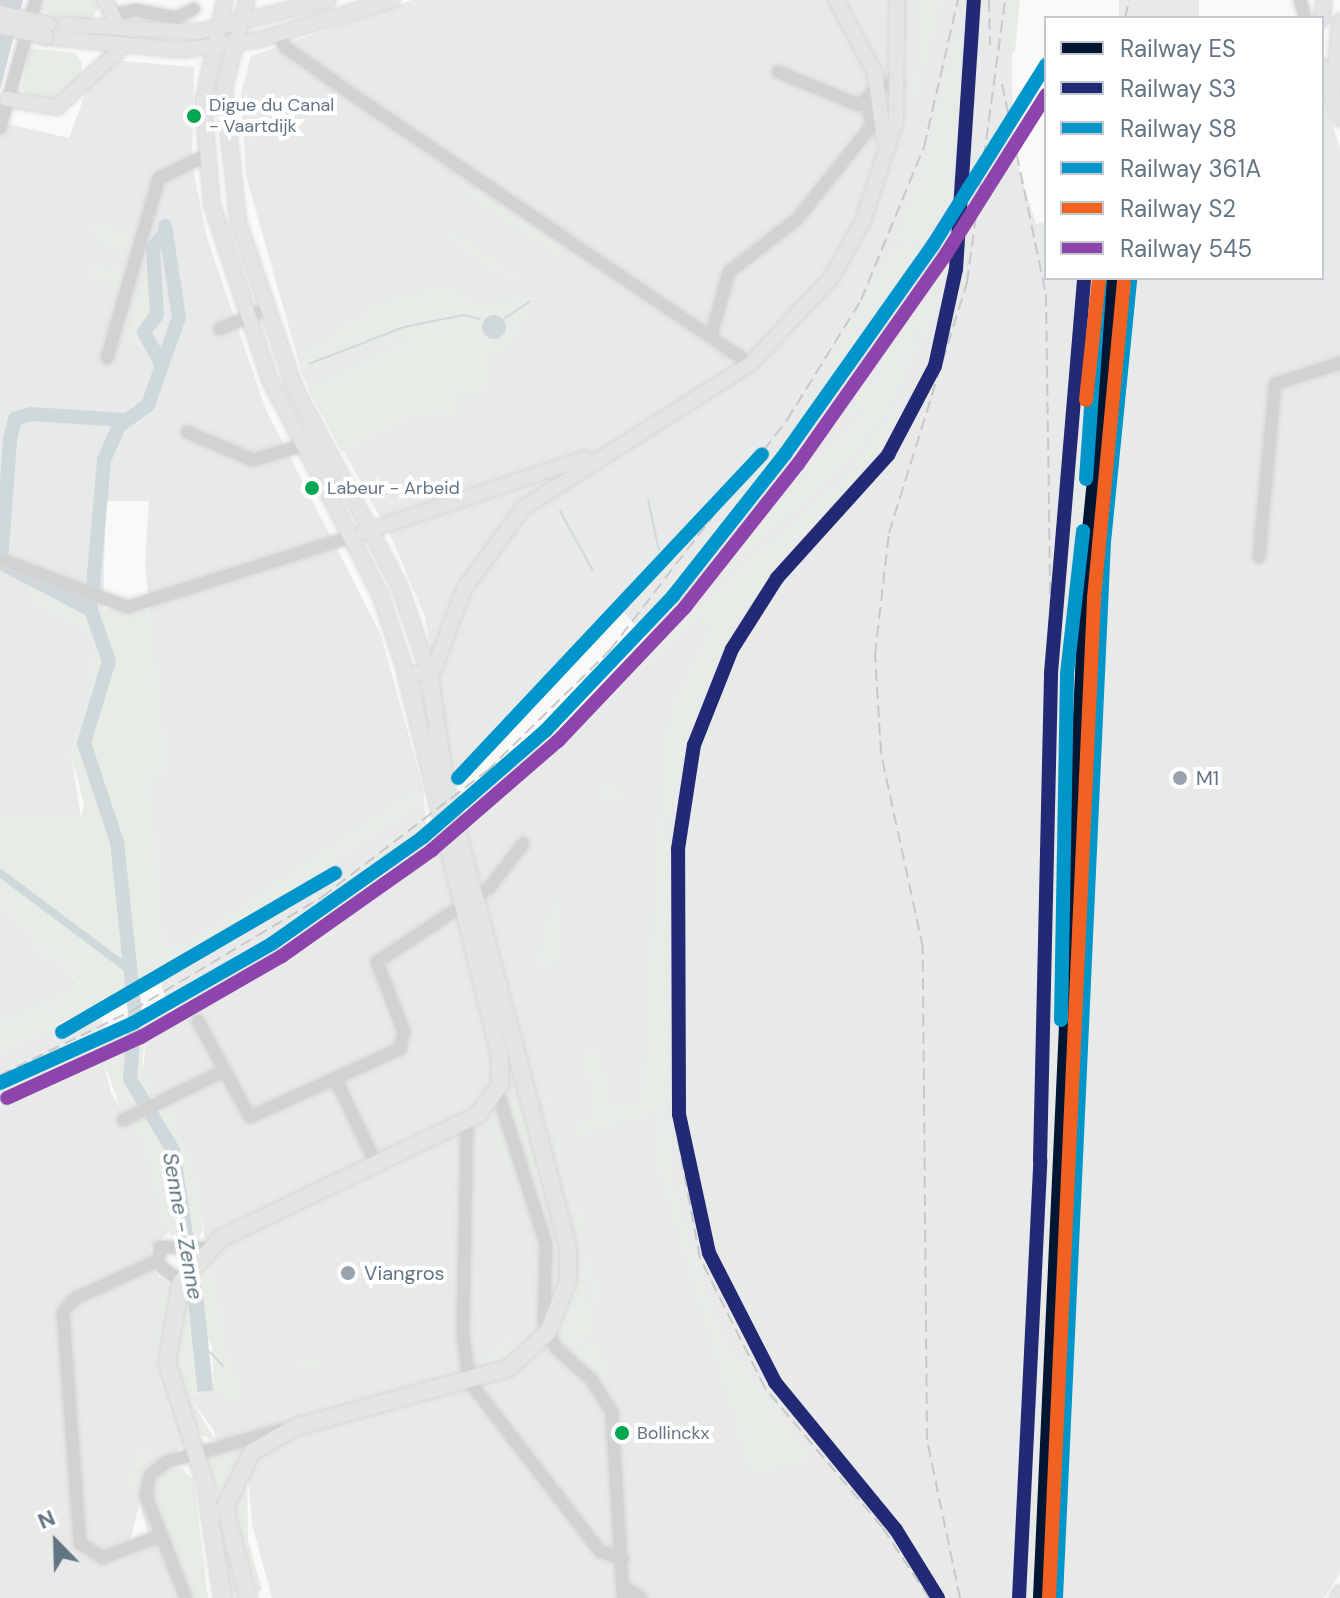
<!DOCTYPE html>
<html>
<head>
<meta charset="utf-8">
<style>
	body { margin:0 }
	#map { position:relative; width:1340px; height:1598px; overflow:hidden; background:#f9f9f8; font-family:"DM Sans",sans-serif }
	div>[style] { position:absolute }
	[style*='--x'] { left:calc(var(--x)*1px); top:calc(var(--y)*1px); width:calc(var(--w)*1px); rotate:calc(var(--a)*1deg) }
	.built>* { inset:0; background:#e8e9e9; transform-origin:0 0 }
	.green>* { inset:0; background:#e8ece6; transform-origin:0 0 }
	.water>* { inset:0; background:#cfd8da; transform-origin:0 0 }
	.round { border-radius:50% }
	.stream>* { height:2px; margin:-1px; padding:0 1px; transform-origin:1px; border-radius:1px; background:#cfd8da }
	.canal>* { height:8px; margin:-4px; padding:0 4px; transform-origin:4px; border-radius:4px; background:#cfd8da }
	.river>* { height:14px; margin:-7px; padding:0 7px; transform-origin:7px; border-radius:7px; background:#cfd8da }
	.roads { filter:drop-shadow(0 0 2px #d6d7d7) drop-shadow(0 0 2px #d6d7d7) }
	.minor>* { height:12px; margin:-6px; padding:0 6px; transform-origin:6px; border-radius:6px; background:#d1d2d3 }
	.major>* { height:14px; margin:-7px; padding:0 7px; transform-origin:7px; border-radius:7px; background:#e3e4e4 }
	.highway>* { height:16px; margin:-8px; padding:0 8px; transform-origin:8px; border-radius:8px; background:#e3e4e4 }
	.rail>* { height:2px; margin-top:-1px; transform-origin:0; background:repeating-linear-gradient(90deg,#c6c8c9 0 12px,transparent 0 18px) }
	.bridges { filter:drop-shadow(0 0 2px #d6d7d7) drop-shadow(0 0 2px #d6d7d7) }
	.major-bridge>* { height:14px; margin:-7px; padding:0 7px; transform-origin:7px; border-radius:7px; background:#e3e4e4 }
	.rail-1>* { height:14px; margin:-7px; padding:0 7px; transform-origin:7px; border-radius:7px; background:#011633 }
	.rail-2>* { height:14px; margin:-7px; padding:0 7px; transform-origin:7px; border-radius:7px; background:#222975 }
	.rail-3>* { height:14px; margin:-7px; padding:0 7px; transform-origin:7px; border-radius:7px; background:#0096cb }
	.rail-4>* { height:14px; margin:-7px; padding:0 7px; transform-origin:7px; border-radius:7px; background:#0096ca }
	.rail-5>* { height:14px; margin:-7px; padding:0 7px; transform-origin:7px; border-radius:7px; background:#f16122 }
	.rail-6>* { height:14px; margin:-7px; padding:0 7px; transform-origin:7px; border-radius:7px; background:#8e44ad }
	.dots>* { width:22px; height:22px; translate:-50% -50%; box-sizing:border-box; border:4px solid #fff; border-radius:50% }
	span { translate:-50% -50%; white-space:nowrap; text-align:center; line-height:1.15; -webkit-text-stroke:8px #fff; paint-order:stroke }
	.bus-label { font-size:18px; color:#637584 }
	.left { translate:0 -50%; text-align:left }
	.poi-label { font-size:20px; color:#637584 }
	.water-label { font-size:22px; color:#5e757d; font-style:italic }
	.legend { position:absolute; left:1044px; top:16px; width:280px; height:264px; box-sizing:border-box; background:#fff; border:2px solid #c1c8ce; margin:0; padding:10px 14px; list-style:none; font-size:24px; color:#637584 }
	.legend li { display:flex; align-items:center; gap:16px; height:40px }
	.legend b { width:40px; border:2px solid #c1c8ce }
	.north { position:absolute; left:16px; top:1502px; width:80px; height:80px; -webkit-text-stroke:6px #fff; paint-order:stroke; rotate:337deg; font-size:22px; font-weight:700; line-height:32px; text-align:center; color:#637584 }
	.north::after { content:''; display:block; margin:auto; width:28px; height:36px; background:#637584; clip-path:polygon(50% 0,100% 100%,50% 72%,0 100%) }
</style>
</head>
<body>
<div id="map">
	<div class="built">
		<i style="clip-path:polygon(412px 0,1011px 0,1013px 149px,1036px 224px,1046px 221px,1046px 278px,1322px 278px,1322px 93px,1340px 148px,1340px 1573px,1324px 1598px,272px 1598px,252px 1524px,247px 1465px,218px 1450px,214px 1431px,188px 1395px,213px 1390px,244px 1398px,225px 1349px,192px 1167px,169px 1106px,161px 1110px,143px 1071px,147px 1026px,337px 931px,468px 818px,504px 798px,688px 626px,658px 648px,616px 605px,452px 775px,425px 617px,392px 539px,303px 377px,246px 176px,241px 92px,251px 56px)"></i>
		<i style="left:1119px;top:0;width:80px;height:18px"></i>
		<i style="clip-path:polygon(112px 60px,194px 67px,192px 164px,207px 238px,266px 410px,381px 635px,423px 788px,173px 952px,162px 932px,147px 781px,166px 774px,145px 565px,149px 501px,106px 501px,103px 609px,66px 590px,32px 600px,86px 629px,95px 651px,90px 701px,71px 754px,81px 817px,0 818px,0 122px,69px 138px,85px 94px)"></i>
		<i style="clip-path:polygon(424px 801px,428px 840px,288px 941px,168px 1011px,159px 974px)"></i>
		<i style="clip-path:polygon(0 900px,44px 957px,56px 955px,79px 986px,0 1023px)"></i>
		<i style="clip-path:polygon(95px 1007px,107px 1031px,97px 1036px,101px 1046px,0 1091px,0 1053px)"></i>
		<i style="clip-path:polygon(103px 1059px,111px 1093px,145px 1144px,168px 1233px,150px 1249px,154px 1272px,167px 1284px,154px 1363px,180px 1444px,147px 1472px,127px 1554px,166px 1540px,189px 1598px,0 1598px,0 1109px)"></i>
	</div>
	<div class="green">
		<i style="clip-path:polygon(44px 0,99px 0,101px 5px,91px 20px,73px 20px,37px 9px)"></i>
		<i style="clip-path:polygon(917px 0,941px 0,891px 197px,920px 57px)"></i>
		<i style="clip-path:polygon(965px 0,951px 196px,923px 244px,897px 240px,930px 144px)"></i>
		<i style="clip-path:polygon(1011px 0,1020px 0,1015px 53px,1010px 53px)"></i>
		<i style="clip-path:polygon(29px 48px,75px 53px,82px 63px,80px 76px,53px 103px,31px 99px,22px 88px)"></i>
		<i style="clip-path:polygon(465px 185px,562px 248px,557px 255px,461px 190px)"></i>
		<i style="clip-path:polygon(69px 219px,135px 233px,129px 254px,97px 242px,99px 231px)"></i>
		<i style="left:448px;top:229px;width:86px;height:8px;rotate:34deg"></i>
		<i style="clip-path:polygon(948px 231px,934px 312px,886px 415px,833px 475px,671px 620px,715px 554px,732px 548px,774px 508px,906px 363px,921px 330px,927px 300px,904px 359px,869px 402px,845px 417px,860px 392px,877px 380px,893px 333px,879px 351px,854px 372px,924px 267px,929px 286px,928px 260px)"></i>
		<i style="clip-path:polygon(904px 245px,920px 248px,811px 396px,890px 252px)"></i>
		<i style="clip-path:polygon(151px 247px,166px 308px,152px 354px,126px 342px)"></i>
		<i style="clip-path:polygon(116px 264px,125px 267px,116px 307px,107px 305px,112px 283px,88px 278px,91px 266px,114px 270px)"></i>
		<i style="clip-path:polygon(448px 285px,476px 304px,536px 298px,504px 354px,486px 355px,485px 395px,450px 395px,460px 413px,450px 424px,449px 412px,416px 414px,342px 452px,308px 389px,410px 338px,407px 333px,304px 370px,298px 352px,322px 344px,373px 305px)"></i>
		<i style="clip-path:polygon(921px 371px,877px 451px,735px 621px,691px 723px,667px 822px,667px 1108px,676px 1197px,719px 1333px,812px 1459px,751px 1474px,653px 1149px,659px 1147px,660px 1112px,560px 1141px,560px 1161px,554px 1136px,577px 1132px,572px 1127px,590px 1121px,597px 1107px,581px 1057px,594px 1048px,575px 977px,614px 1109px,642px 1103px,664px 745px,674px 704px,711px 628px,698px 617px,504px 798px,477px 817px,486px 804px,472px 813px,467px 808px,848px 474px)"></i>
		<i style="clip-path:polygon(833px 394px,812px 429px,817px 435px,766px 502px,724px 546px)"></i>
		<i style="clip-path:polygon(812px 407px,689px 572px,616px 654px,550px 721px,530px 740px,602px 667px)"></i>
		<i style="clip-path:polygon(34px 577px,103px 609px,150px 610px,166px 775px,147px 782px,162px 932px,173px 952px,405px 796px,423px 788px,424px 801px,159px 974px,0 1053px,0 1023px,79px 985px,56px 955px,44px 957px,0 900px,0 818px,81px 817px,84px 804px,71px 754px,90px 700px,95px 651px,86px 629px,32px 600px)"></i>
		<i style="clip-path:polygon(616px 780px,617px 793px,638px 804px,591px 793px)"></i>
		<i style="clip-path:polygon(436px 834px,438px 847px,337px 931px,147px 1026px,142px 1063px,154px 1096px,146px 1100px,156px 1113px,170px 1106px,192px 1167px,203px 1229px,197px 1241px,171px 1236px,162px 1223px,145px 1144px,126px 1123px,103px 1060px,0 1109px,0 1091px,214px 986px)"></i>
		<i style="clip-path:polygon(557px 888px,557px 964px,540px 968px,537px 960px)"></i>
		<i style="clip-path:polygon(540px 1081px,555px 1107px,549px 1119px)"></i>
		<i style="clip-path:polygon(507px 1101px,524px 1111px,561px 1235px,561px 1290px,548px 1308px,551px 1245px)"></i>
		<i style="clip-path:polygon(490px 1118px,499px 1129px,516px 1181px,510px 1182px,491px 1124px,477px 1129px)"></i>
		<i style="clip-path:polygon(562px 1169px,584px 1220px,580px 1243px,567px 1191px)"></i>
		<i style="clip-path:polygon(587px 1255px,601px 1300px,594px 1302px,583px 1258px)"></i>
		<i style="clip-path:polygon(209px 1262px,225px 1349px,245px 1398px,233px 1401px,213px 1390px,212px 1346px,187px 1296px,197px 1393px,189px 1396px,216px 1441px,199px 1434px,166px 1458px,165px 1450px,180px 1444px,154px 1363px,160px 1298px,167px 1284px,187px 1292px)"></i>
		<i style="clip-path:polygon(578px 1265px,597px 1333px,567px 1346px,560px 1325px)"></i>
		<i style="clip-path:polygon(517px 1332px,527px 1347px,476px 1370px,473px 1366px)"></i>
		<i style="clip-path:polygon(598px 1342px,600px 1344px,611px 1382px,600px 1381px,570px 1352px)"></i>
		<i style="clip-path:polygon(310px 1356px,322px 1364px,324px 1382px,317px 1365px,301px 1369px,298px 1359px)"></i>
		<i style="clip-path:polygon(266px 1438px,247px 1465px,248px 1539px,262px 1590px,254px 1594px,203px 1454px)"></i>
		<i style="clip-path:polygon(154px 1449px,144px 1474px,121px 1495px,140px 1450px)"></i>
		<i style="clip-path:polygon(181px 1468px,194px 1480px,208px 1598px,189px 1598px,150px 1494px,162px 1469px)"></i>
		<i style="clip-path:polygon(145px 1477px,152px 1523px,148px 1534px,134px 1483px)"></i>
		<i style="clip-path:polygon(222px 1537px,230px 1560px,239px 1598px,229px 1598px)"></i>
	</div>
	<div class="water">
		<i style="clip-path:polygon(0 0,23px 0,0 90px)"></i>
		<i class="round" style="left:482px;top:315px;width:24px;height:24px"></i>
		<i style="left:203px;top:1293px;width:98px;height:16px;rotate:84deg"></i>
	</div>
	<div class="stream">
		<i style="--x:505;--y:318;--w:30;--a:-33"></i>
		<i style="--x:309;--y:364;--w:102;--a:-21.3"></i>
		<i style="--x:404;--y:327;--w:61;--a:-11.3"></i>
		<i style="--x:464;--y:315;--w:16;--a:15"></i>
		<i style="--x:648;--y:500;--w:51;--a:77.6"></i>
		<i style="--x:560;--y:511;--w:68;--a:61.2"></i>
		<i style="--x:210;--y:1352;--w:19;--a:47"></i>
	</div>
	<div class="canal">
		<i style="--x:0;--y:873;--w:159;--a:36.8"></i>
	</div>
	<div class="river">
		<i style="--x:165;--y:226;--w:92;--a:81.3"></i>
		<i style="--x:179;--y:317;--w:93;--a:109.4"></i>
		<i style="--x:148;--y:405;--w:36;--a:144"></i>
		<i style="--x:119;--y:426;--w:37;--a:114"></i>
		<i style="--x:104;--y:460;--w:151;--a:95"></i>
		<i style="--x:91;--y:610;--w:54;--a:70.6"></i>
		<i style="--x:109;--y:661;--w:86;--a:107"></i>
		<i style="--x:84;--y:743;--w:104;--a:71.6"></i>
		<i style="--x:117;--y:842;--w:173;--a:84"></i>
		<i style="--x:135;--y:1014;--w:65;--a:94.4"></i>
		<i style="--x:130;--y:1079;--w:83;--a:58.8"></i>
		<i style="--x:173;--y:1150;--w:165;--a:81.3"></i>
		<i style="--x:161;--y:363;--w:35;--a:-119"></i>
		<i style="--x:144;--y:332;--w:21;--a:-53"></i>
		<i style="--x:157;--y:315;--w:67;--a:-93.4"></i>
		<i style="--x:153;--y:248;--w:19;--a:-51"></i>
		<i style="--x:91;--y:610;--w:102;--a:-152.4"></i>
		<i style="--x:1;--y:563;--w:123;--a:-85.8"></i>
		<i style="--x:10;--y:440;--w:22;--a:-77"></i>
		<i style="--x:15;--y:419;--w:17;--a:-17"></i>
		<i style="--x:31;--y:414;--w:94;--a:3.7"></i>
	</div>
	<div class="roads">
		<div class="minor">
			<i style="--x:1300;--y:0;--w:19;--a:74"></i>
			<i style="--x:112;--y:15;--w:24;--a:-12"></i>
			<i style="--x:135;--y:10;--w:42;--a:11"></i>
			<i style="--x:176;--y:18;--w:20;--a:-27"></i>
			<i style="--x:279;--y:34;--w:14;--a:65"></i>
			<i style="--x:285;--y:47;--w:83;--a:35.2"></i>
			<i style="--x:353;--y:95;--w:480;--a:34.1"></i>
			<i style="--x:778;--y:72;--w:87;--a:22.2"></i>
			<i style="--x:859;--y:105;--w:28;--a:-44"></i>
			<i style="--x:879;--y:86;--w:20;--a:-11"></i>
			<i style="--x:0;--y:128;--w:133;--a:-74.3"></i>
			<i style="--x:220;--y:329;--w:51;--a:-23.1"></i>
			<i style="--x:711;--y:336;--w:66;--a:-74.3"></i>
			<i style="--x:729;--y:272;--w:86;--a:-37.9"></i>
			<i style="--x:797;--y:219;--w:120;--a:-51.4"></i>
			<i style="--x:872;--y:125;--w:23;--a:-103"></i>
			<i style="--x:107;--y:358;--w:187;--a:-73.9"></i>
			<i style="--x:159;--y:178;--w:49;--a:-25.5"></i>
			<i style="--x:187;--y:432;--w:72;--a:23"></i>
			<i style="--x:253;--y:460;--w:50;--a:-16.3"></i>
			<i style="--x:1259;--y:557;--w:174;--a:-84.7"></i>
			<i style="--x:1275;--y:384;--w:68;--a:-17.9"></i>
			<i style="--x:0;--y:559;--w:137;--a:20.6"></i>
			<i style="--x:128;--y:607;--w:233;--a:-17.5"></i>
			<i style="--x:198;--y:1021;--w:109;--a:61.6"></i>
			<i style="--x:250;--y:1117;--w:165;--a:-24.4"></i>
			<i style="--x:400;--y:1049;--w:17;--a:-77"></i>
			<i style="--x:404;--y:1032;--w:75;--a:-111.1"></i>
			<i style="--x:377;--y:962;--w:134;--a:-33.5"></i>
			<i style="--x:489;--y:888;--w:56;--a:-52.3"></i>
			<i style="--x:336;--y:1080;--w:93;--a:64.5"></i>
			<i style="--x:498;--y:1093;--w:158;--a:72.4"></i>
			<i style="--x:546;--y:1244;--w:77;--a:91.5"></i>
			<i style="--x:544;--y:1321;--w:30;--a:66"></i>
			<i style="--x:556;--y:1348;--w:47;--a:41.5"></i>
			<i style="--x:591;--y:1379;--w:40;--a:58"></i>
			<i style="--x:612;--y:1413;--w:185;--a:86.6"></i>
			<i style="--x:123;--y:1120;--w:110;--a:-25.9"></i>
			<i style="--x:467;--y:1121;--w:214;--a:91.1"></i>
			<i style="--x:463;--y:1335;--w:46;--a:82.6"></i>
			<i style="--x:469;--y:1381;--w:215;--a:52.4"></i>
			<i style="--x:600;--y:1551;--w:24;--a:19"></i>
			<i style="--x:157;--y:1261;--w:91;--a:155.4"></i>
			<i style="--x:74;--y:1299;--w:17;--a:130"></i>
			<i style="--x:63;--y:1312;--w:232;--a:85.8"></i>
			<i style="--x:80;--y:1543;--w:27;--a:34"></i>
			<i style="--x:102;--y:1558;--w:61;--a:-21.1"></i>
			<i style="--x:181;--y:1282;--w:29;--a:-142"></i>
			<i style="--x:158;--y:1264;--w:17;--a:-83"></i>
			<i style="--x:160;--y:1247;--w:48;--a:1.2"></i>
			<i style="--x:623;--y:1587;--w:21;--a:31"></i>
			<i style="--x:186;--y:1598;--w:110;--a:-111.4"></i>
			<i style="--x:146;--y:1496;--w:21;--a:-79"></i>
			<i style="--x:150;--y:1475;--w:21;--a:-39"></i>
			<i style="--x:166;--y:1462;--w:123;--a:-15.5"></i>
		</div>
		<div class="major">
			<i style="--x:105;--y:0;--w:28;--a:64"></i>
			<i style="--x:117;--y:25;--w:15;--a:20"></i>
			<i style="--x:225;--y:0;--w:104;--a:102.2"></i>
			<i style="--x:203;--y:102;--w:103;--a:85"></i>
			<i style="--x:212;--y:205;--w:184;--a:71.7"></i>
			<i style="--x:270;--y:380;--w:241;--a:62.8"></i>
			<i style="--x:380;--y:594;--w:86;--a:71.8"></i>
			<i style="--x:407;--y:676;--w:28;--a:-15"></i>
			<i style="--x:434;--y:669;--w:85;--a:-69.4"></i>
			<i style="--x:464;--y:589;--w:100;--a:-53.9"></i>
			<i style="--x:523;--y:508;--w:269;--a:-32.4"></i>
			<i style="--x:750;--y:364;--w:118;--a:-46.7"></i>
			<i style="--x:831;--y:278;--w:65;--a:-60.7"></i>
			<i style="--x:863;--y:221;--w:106;--a:-71.9"></i>
			<i style="--x:896;--y:120;--w:120;--a:-89.5"></i>
			<i style="--x:247;--y:0;--w:92;--a:104.5"></i>
			<i style="--x:224;--y:89;--w:133;--a:83.9"></i>
			<i style="--x:238;--y:221;--w:176;--a:71.2"></i>
			<i style="--x:295;--y:388;--w:223;--a:62.2"></i>
			<i style="--x:399;--y:585;--w:92;--a:71"></i>
			<i style="--x:836;--y:0;--w:83;--a:61.9"></i>
			<i style="--x:875;--y:73;--w:68;--a:82.3"></i>
			<i style="--x:1322;--y:19;--w:19;--a:-84"></i>
			<i style="--x:49;--y:24;--w:149;--a:3.1"></i>
			<i style="--x:198;--y:32;--w:134;--a:-13.8"></i>
			<i style="--x:46;--y:37;--w:137;--a:5.5"></i>
			<i style="--x:182;--y:50;--w:80;--a:-7.9"></i>
			<i style="--x:261;--y:39;--w:137;--a:-16.6"></i>
			<i style="--x:1322;--y:67;--w:55;--a:70.9"></i>
			<i style="--x:1332;--y:96;--w:75;--a:-83.9"></i>
			<i style="--x:7;--y:99;--w:51;--a:9.1"></i>
			<i style="--x:57;--y:107;--w:86;--a:-42.6"></i>
			<i style="--x:362;--y:533;--w:235;--a:-18.6"></i>
			<i style="--x:1337;--y:1598;--w:6;--a:-59"></i>
		</div>
		<div class="highway">
			<i style="--x:223;--y:1598;--w:117;--a:-98.8"></i>
			<i style="--x:205;--y:1482;--w:125;--a:-107.7"></i>
			<i style="--x:167;--y:1363;--w:82;--a:-80.2"></i>
			<i style="--x:181;--y:1282;--w:59;--a:-47.7"></i>
			<i style="--x:221;--y:1238;--w:285;--a:-25.6"></i>
			<i style="--x:478;--y:1115;--w:37;--a:-54"></i>
			<i style="--x:500;--y:1085;--w:28;--a:-90"></i>
			<i style="--x:500;--y:1057;--w:392;--a:-103.7"></i>
			<i style="--x:248;--y:1598;--w:94;--a:-104.2"></i>
			<i style="--x:225;--y:1507;--w:61;--a:-63.9"></i>
			<i style="--x:252;--y:1452;--w:51;--a:-29.6"></i>
			<i style="--x:296;--y:1427;--w:221;--a:-15.5"></i>
			<i style="--x:509;--y:1368;--w:53;--a:-42.7"></i>
			<i style="--x:548;--y:1332;--w:55;--a:-68.6"></i>
			<i style="--x:568;--y:1281;--w:34;--a:-90"></i>
			<i style="--x:568;--y:1247;--w:474;--a:-104.9"></i>
			<i style="--x:446;--y:789;--w:118;--a:-98.3"></i>
		</div>
	</div>
	<div class="rail">
		<i style="--x:989;--y:0;--w:45;--a:88.7"></i>
		<i style="--x:1125;--y:18;--w:18;--a:-77"></i>
		<i style="--x:1002;--y:84;--w:215;--a:78.2"></i>
		<i style="--x:1046;--y:294;--w:379;--a:89.2"></i>
		<i style="--x:1059;--y:541;--w:264;--a:-85.7"></i>
		<i style="--x:0;--y:1075;--w:148;--a:-26"></i>
		<i style="--x:133;--y:1010;--w:220;--a:-30.9"></i>
		<i style="--x:322;--y:897;--w:208;--a:-37.4"></i>
		<i style="--x:487;--y:771;--w:173;--a:-44.5"></i>
		<i style="--x:610;--y:650;--w:290;--a:-52.4"></i>
		<i style="--x:787;--y:420;--w:141;--a:-58.3"></i>
		<i style="--x:861;--y:300;--w:165;--a:-67.6"></i>
		<i style="--x:924;--y:147;--w:151;--a:-77"></i>
		<i style="--x:929;--y:1598;--w:85;--a:-123.5"></i>
		<i style="--x:882;--y:1527;--w:182;--a:-130.1"></i>
		<i style="--x:765;--y:1388;--w:145;--a:-116.6"></i>
		<i style="--x:700;--y:1258;--w:147;--a:-100.6"></i>
		<i style="--x:673;--y:1114;--w:265;--a:-90"></i>
		<i style="--x:673;--y:849;--w:107;--a:-80.9"></i>
		<i style="--x:690;--y:743;--w:103;--a:-68.4"></i>
		<i style="--x:728;--y:647;--w:85;--a:-58"></i>
		<i style="--x:773;--y:575;--w:166;--a:-47.9"></i>
		<i style="--x:884;--y:452;--w:98;--a:-62.1"></i>
		<i style="--x:930;--y:365;--w:84;--a:-76.3"></i>
		<i style="--x:950;--y:283;--w:284;--a:-86.2"></i>
		<i style="--x:960;--y:1598;--w:161;--a:-101.8"></i>
		<i style="--x:927;--y:1440;--w:492;--a:-90.5"></i>
		<i style="--x:923;--y:948;--w:199;--a:-102.2"></i>
		<i style="--x:881;--y:753;--w:98;--a:-93.5"></i>
		<i style="--x:875;--y:655;--w:123;--a:-83.5"></i>
		<i style="--x:889;--y:533;--w:263;--a:-72.7"></i>
		<i style="--x:967;--y:282;--w:285;--a:-82.3"></i>
	</div>
	<div class="bridges">
		<div class="major-bridge">
			<i style="--x:0;--y:13;--w:50;--a:12.7"></i>
			<i style="--x:0;--y:26;--w:47;--a:13.4"></i>
		</div>
	</div>
	<div class="rail-1">
		<i style="--x:1040;--y:1598;--w:1058;--a:-87.4"></i>
		<i style="--x:1088;--y:541;--w:264;--a:-84.4"></i>
	</div>
	<div class="rail-2">
		<i style="--x:938;--y:1598;--w:80;--a:-121.7"></i>
		<i style="--x:896;--y:1530;--w:191;--a:-129.3"></i>
		<i style="--x:775;--y:1382;--w:145;--a:-117.1"></i>
		<i style="--x:709;--y:1253;--w:142;--a:-102.2"></i>
		<i style="--x:679;--y:1114;--w:265;--a:-90.2"></i>
		<i style="--x:678;--y:849;--w:105;--a:-81.3"></i>
		<i style="--x:694;--y:745;--w:103;--a:-68.4"></i>
		<i style="--x:732;--y:649;--w:84;--a:-57.6"></i>
		<i style="--x:777;--y:578;--w:166;--a:-47.9"></i>
		<i style="--x:888;--y:455;--w:101;--a:-62.2"></i>
		<i style="--x:935;--y:366;--w:99;--a:-77.8"></i>
		<i style="--x:956;--y:269;--w:270;--a:-86.2"></i>
		<i style="--x:1019;--y:1598;--w:438;--a:-87.2"></i>
		<i style="--x:1040;--y:1161;--w:488;--a:-88.7"></i>
		<i style="--x:1051;--y:673;--w:396;--a:-85.2"></i>
	</div>
	<div class="rail-3">
		<i style="--x:458;--y:778;--w:444;--a:-46.8"></i>
		<i style="--x:62;--y:1032;--w:316;--a:-30.2"></i>
		<i style="--x:0;--y:1083;--w:146;--a:-24.3"></i>
		<i style="--x:133;--y:1023;--w:161;--a:-29.7"></i>
		<i style="--x:273;--y:943;--w:184;--a:-35.2"></i>
		<i style="--x:423;--y:837;--w:163;--a:-41"></i>
		<i style="--x:546;--y:730;--w:185;--a:-46.5"></i>
		<i style="--x:673;--y:596;--w:181;--a:-51.7"></i>
		<i style="--x:785;--y:454;--w:256;--a:-54.7"></i>
		<i style="--x:933;--y:245;--w:213;--a:-57.9"></i>
	</div>
	<div class="rail-4">
		<i style="--x:1086;--y:479;--w:200;--a:-86"></i>
		<i style="--x:1061;--y:1020;--w:346;--a:-89"></i>
		<i style="--x:1067;--y:674;--w:144;--a:-83.6"></i>
		<i style="--x:1056;--y:1598;--w:1057;--a:-87.4"></i>
		<i style="--x:1104;--y:542;--w:263;--a:-84.3"></i>
	</div>
	<div class="rail-5">
		<i style="--x:1086;--y:400;--w:123;--a:-83.9"></i>
		<i style="--x:1049;--y:1598;--w:1001;--a:-87.42"></i>
		<i style="--x:1094;--y:598;--w:321;--a:-84.6"></i>
	</div>
	<div class="rail-6">
		<i style="--x:7;--y:1098;--w:147;--a:-24.5"></i>
		<i style="--x:141;--y:1037;--w:163;--a:-29.9"></i>
		<i style="--x:282;--y:956;--w:184;--a:-35.2"></i>
		<i style="--x:432;--y:850;--w:167;--a:-40.9"></i>
		<i style="--x:558;--y:741;--w:185;--a:-46.5"></i>
		<i style="--x:685;--y:607;--w:182;--a:-51.7"></i>
		<i style="--x:798;--y:464;--w:257;--a:-54.8"></i>
		<i style="--x:946;--y:254;--w:188;--a:-57.8"></i>
	</div>
	<div class="dots">
		<i style="left:194px;top:116px;background:#00a651"></i>
		<i style="left:312px;top:488px;background:#00a651"></i>
		<i style="left:1180px;top:778px;background:#98a3ad"></i>
		<i style="left:348px;top:1273px;background:#98a3ad"></i>
		<i style="left:622px;top:1433px;background:#00a651"></i>
	</div>
	<div class="bus-label">
		<span class="left" style="left:209px;top:116px">Digue du Canal<br>- Vaartdijk</span>
		<span class="left" style="left:327px;top:488px">Labeur - Arbeid</span>
		<span class="left" style="left:637px;top:1433px">Bollinckx</span>
	</div>
	<div class="poi-label">
		<span class="left" style="left:1196px;top:778px">M1</span>
		<span class="left" style="left:364px;top:1273px">Viangros</span>
	</div>
	<div class="water-label">
		<span style="left:183px;top:1226px;rotate:80deg">Senne - Zenne</span>
	</div>
	<ul class="legend">
	<li><b style="height:10px;background:#011633"></b>Railway ES</li>
	<li><b style="height:10px;background:#222975"></b>Railway S3</li>
	<li><b style="height:10px;background:#0096cb"></b>Railway S8</li>
	<li><b style="height:10px;background:#0096ca"></b>Railway 361A</li>
	<li><b style="height:10px;background:#f16122"></b>Railway S2</li>
	<li><b style="height:10px;background:#8e44ad"></b>Railway 545</li>
	</ul>
	<div class="north">N</div>
</div>
</body>
</html>
